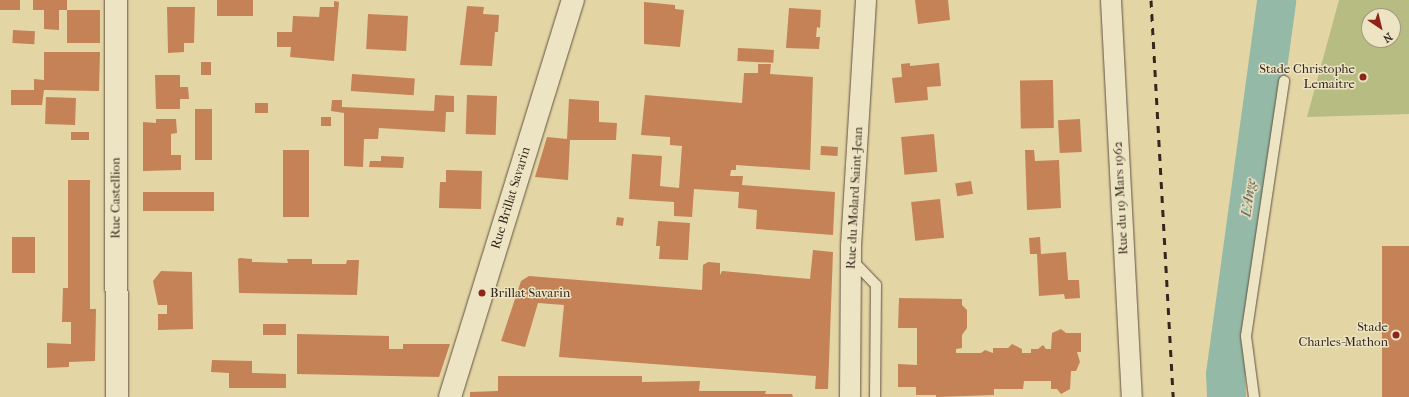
<!DOCTYPE html>
<html>
<head>
<meta charset="utf-8">
<style>
	body { margin:0 }
	#map { position:relative; width:1409px; height:397px; overflow:hidden; background:#e4d5a5; font-family:"IM FELL French Canon",serif }
	div>[style] { position:absolute }
	[style*='--x'] { left:calc(var(--x)*1px); top:calc(var(--y)*1px); width:calc(var(--w)*1px); rotate:calc(var(--a)*1deg) }
	.green>* { inset:0; background:#b7bc83 }
	.river>* { height:39px; margin:-19.5px; padding:0 19.5px; transform-origin:19.5px; border-radius:19.5px; background:#95b9a7 }
	.building>* { inset:0; background:#c48256; transform-origin:0 0 }
	.roads { filter:drop-shadow(0 0 1px #615240) drop-shadow(0 0 1px #615240) }
	.lane>* { height:10px; margin:-5px; padding:0 5px; transform-origin:5px; border-radius:5px; background:#ede4c4 }
	.street>* { height:20px; margin:-10px; padding:0 10px; transform-origin:10px; border-radius:10px; background:#ede4c4 }
	.secondary>* { height:22px; margin:-11px; padding:0 11px; transform-origin:11px; border-radius:11px; background:#ede4c4 }
	.rail>* { height:3px; margin-top:-1.5px; transform-origin:0; background:repeating-linear-gradient(90deg,#35271e 0 7px,transparent 0 14px) }
	.dots>* { width:11px; height:11px; translate:-50% -50%; box-sizing:border-box; border:2px solid #ede4c4; border-radius:50% }
	span { translate:-50% -50%; white-space:nowrap; text-align:center; line-height:1.15; -webkit-text-stroke:3px #ede4c4; paint-order:stroke }
	.poi-label { font-size:13px; color:#35271e }
	.right { translate:-100% -50%; text-align:right }
	.left { translate:0 -50%; text-align:left }
	.street-label { font-size:13px; color:#35271e }
	.water-label { font-size:14px; color:#4d4c40; font-style:italic }
	.north { position:absolute; left:1361px; top:8px; width:40px; height:40px; box-sizing:border-box; background:#ede4c4; border:1px solid #a39882; border-radius:50%; rotate:145deg; font-size:11px; font-weight:700; line-height:16px; text-align:center; color:#35271e }
	.north::after { content:''; display:block; margin:auto; width:14px; height:18px; background:#8f2418; clip-path:polygon(50% 0,100% 100%,50% 72%,0 100%) }
</style>
</head>
<body>
<div id="map">
	<div class="green">
		<i style="clip-path:polygon(evenodd,1339px 0,1409px 0,1409px 114px,1307px 117px,1339px 0,1369px 16px,1393px 16px,1393px 40px,1369px 40px,1369px 16px)"></i>
	</div>
	<div class="river">
		<i style="--x:1226;--y:397;--w:23;--a:-92"></i>
		<i style="--x:1225;--y:374;--w:377;--a:-82.2"></i>
	</div>
	<div class="building">
		<i style="left:0;top:0;width:20px;height:10px"></i>
		<i style="clip-path:polygon(33px 0,67px 0,67px 10px,59px 10px,59px 30px,44px 29px,44px 10px,33px 10px)"></i>
		<i style="left:217px;top:0;width:36px;height:16px"></i>
		<i style="clip-path:polygon(915px 0,948px 0,950px 20px,918px 24px)"></i>
		<i style="clip-path:polygon(334px 1px,339px 2px,334px 61px,290px 57px,291px 47px,277px 47px,277px 32px,292px 32px,293px 16px,319px 17px,320px 7px,334px 7px)"></i>
		<i style="clip-path:polygon(644px 2px,675px 5px,675px 9px,684px 10px,680px 47px,644px 44px)"></i>
		<i style="clip-path:polygon(467px 6px,484px 7px,483px 14px,499px 15px,498px 32px,495px 32px,492px 66px,460px 65px)"></i>
		<i style="clip-path:polygon(167px 7px,195px 7px,194px 43px,184px 43px,184px 52px,168px 53px)"></i>
		<i style="clip-path:polygon(789px 8px,821px 10px,820px 28px,817px 27px,816px 37px,820px 37px,819px 49px,786px 48px)"></i>
		<i style="left:67px;top:10px;width:33px;height:33px"></i>
		<i style="left:368px;top:14px;width:40px;height:35px;rotate:3deg"></i>
		<i style="left:13px;top:30px;width:22px;height:13px;rotate:3deg"></i>
		<i style="left:738px;top:48px;width:36px;height:13px;rotate:3deg"></i>
		<i style="clip-path:polygon(44px 52px,100px 52px,99px 91px,44px 90px,42px 105px,11px 105px,11px 90px,34px 90px,34px 79px,44px 80px)"></i>
		<i style="left:201px;top:62px;width:10px;height:13px"></i>
		<i style="clip-path:polygon(910px 63px,910px 66px,939px 63px,941px 86px,927px 87px,928px 100px,895px 103px,892px 78px,902px 77px,901px 64px)"></i>
		<i style="clip-path:polygon(758px 64px,771px 64px,770px 74px,813px 77px,810px 170px,736px 165px,736px 170px,731px 170px,730px 176px,743px 176px,742px 185px,835px 192px,833px 235px,756px 229px,757px 210px,738px 208px,739px 192px,694px 189px,692px 217px,674px 216px,674px 202px,629px 199px,632px 154px,662px 156px,660px 186px,679px 188px,682px 146px,670px 145px,670px 137px,641px 135px,645px 95px,742px 103px,744px 73px,758px 73px)"></i>
		<i style="left:352px;top:74px;width:63px;height:17px;rotate:4deg"></i>
		<i style="clip-path:polygon(155px 75px,180px 75px,180px 87px,188px 87px,189px 99px,180px 99px,180px 109px,156px 109px)"></i>
		<i style="left:1053px;top:80px;width:48px;height:33px;rotate:89deg"></i>
		<i style="clip-path:polygon(435px 95px,454px 96px,454px 112px,446px 112px,445px 132px,379px 128px,378px 139px,364px 139px,363px 167px,344px 166px,344px 113px,331px 111px,332px 100px,342px 100px,342px 107px,434px 111px)"></i>
		<i style="left:467px;top:95px;width:30px;height:39px;rotate:2deg"></i>
		<i style="left:46px;top:97px;width:30px;height:27px;rotate:2deg"></i>
		<i style="clip-path:polygon(569px 99px,599px 101px,599px 122px,617px 123px,616px 140px,570px 140px,568px 180px,535px 177px,547px 137px,567px 139px)"></i>
		<i style="left:255px;top:103px;width:13px;height:10px"></i>
		<i style="left:195px;top:109px;width:17px;height:51px"></i>
		<i style="left:321px;top:117px;width:10px;height:9px"></i>
		<i style="clip-path:polygon(156px 119px,176px 119px,177px 133px,171px 134px,171px 155px,181px 155px,181px 170px,143px 171px,143px 122px,156px 123px)"></i>
		<i style="left:1080px;top:119px;width:33px;height:22px;rotate:87deg"></i>
		<i style="left:71px;top:132px;width:18px;height:8px"></i>
		<i style="left:934px;top:134px;width:38px;height:33px;rotate:85deg"></i>
		<i style="left:821px;top:146px;width:17px;height:9px;rotate:3deg"></i>
		<i style="left:283px;top:150px;width:26px;height:67px"></i>
		<i style="clip-path:polygon(1025px 150px,1034px 150px,1035px 161px,1059px 160px,1061px 208px,1027px 210px)"></i>
		<i style="clip-path:polygon(381px 156px,404px 157px,403px 168px,369px 167px,370px 161px,381px 161px)"></i>
		<i style="clip-path:polygon(446px 170px,482px 171px,481px 209px,439px 208px,440px 182px,446px 182px)"></i>
		<i style="clip-path:polygon(68px 180px,90px 180px,90px 309px,96px 309px,95px 361px,69px 362px,69px 367px,47px 368px,47px 343px,71px 344px,71px 322px,62px 322px,63px 288px,68px 288px)"></i>
		<i style="left:971px;top:181px;width:13px;height:16px;rotate:81deg"></i>
		<i style="left:143px;top:192px;width:71px;height:19px"></i>
		<i style="left:940px;top:199px;width:39px;height:29px;rotate:84deg"></i>
		<i style="left:617px;top:217px;width:7px;height:8px;rotate:8deg"></i>
		<i style="clip-path:polygon(658px 221px,690px 223px,688px 260px,659px 259px,660px 246px,656px 246px)"></i>
		<i style="left:35px;top:237px;width:36px;height:23px;rotate:90deg"></i>
		<i style="clip-path:polygon(1040px 237px,1041px 254px,1066px 252px,1068px 280px,1079px 280px,1080px 298px,1065px 299px,1064px 294px,1039px 296px,1037px 254px,1030px 254px,1029px 238px)"></i>
		<i style="left:1382px;top:246px;width:27px;height:151px"></i>
		<i style="clip-path:polygon(813px 250px,833px 252px,828px 389px,815px 389px,816px 376px,559px 357px,564px 305px,538px 303px,525px 347px,501px 341px,521px 281px,529px 276px,702px 290px,703px 265px,708px 262px,720px 263px,720px 275px,722px 271px,810px 279px)"></i>
		<i style="clip-path:polygon(240px 258px,252px 259px,252px 262px,288px 263px,287px 259px,312px 259px,312px 264px,346px 264px,347px 260px,359px 260px,357px 295px,239px 293px,238px 259px)"></i>
		<i style="clip-path:polygon(161px 271px,192px 272px,193px 329px,158px 330px,158px 314px,167px 314px,167px 305px,158px 305px,153px 281px)"></i>
		<i style="clip-path:polygon(899px 298px,962px 299px,962px 305px,967px 310px,967px 328px,962px 335px,962px 348px,956px 349px,956px 353px,981px 353px,985px 350px,993px 353px,993px 348px,1008px 348px,1012px 344px,1022px 349px,1022px 353px,1031px 353px,1031px 349px,1038px 349px,1043px 345px,1046px 349px,1051px 349px,1052px 333px,1061px 329px,1066px 333px,1081px 333px,1081px 352px,1077px 352px,1080px 362px,1076px 371px,1071px 371px,1070px 389px,1061px 394px,1057px 389px,1051px 389px,1051px 381px,1024px 381px,1023px 389px,994px 389px,994px 395px,936px 397px,936px 395px,916px 395px,916px 387px,898px 387px,898px 364px,917px 365px,917px 328px,898px 328px)"></i>
		<i style="left:263px;top:324px;width:23px;height:11px"></i>
		<i style="clip-path:polygon(297px 334px,389px 336px,389px 349px,403px 349px,403px 344px,450px 344px,439px 377px,297px 374px)"></i>
		<i style="clip-path:polygon(212px 360px,252px 361px,252px 373px,286px 374px,286px 388px,229px 388px,229px 373px,211px 372px)"></i>
		<i style="clip-path:polygon(498px 376px,642px 376px,642px 382px,700px 381px,699px 391px,766px 391px,765px 394px,792px 394px,793px 397px,470px 397px,470px 392px,498px 391px)"></i>
	</div>
	<div class="roads">
		<div class="lane">
			<i style="--x:851;--y:259;--w:36;--a:46"></i>
			<i style="--x:876;--y:285;--w:112;--a:90.5"></i>
			<i style="--x:1254;--y:397;--w:62;--a:-97.5"></i>
			<i style="--x:1246;--y:336;--w:258;--a:-81.5"></i>
		</div>
		<div class="street">
			<i style="--x:1111;--y:0;--w:398;--a:87"></i>
			<i style="--x:850;--y:397;--w:151;--a:-89.6"></i>
			<i style="--x:851;--y:246;--w:246;--a:-86.5"></i>
		</div>
		<div class="secondary">
			<i style="--x:116;--y:0;--w:397;--a:89.9"></i>
			<i style="--x:450;--y:397;--w:416;--a:-72.8"></i>
		</div>
	</div>
	<div class="rail">
		<i style="--x:1151;--y:0;--w:398;--a:86.8"></i>
	</div>
	<div class="dots">
		<i style="left:1363px;top:77px;background:#8f2418"></i>
		<i style="left:482px;top:293px;background:#8f2418"></i>
		<i style="left:1396px;top:335px;background:#8f2418"></i>
	</div>
	<div class="poi-label">
		<span class="right" style="left:1355px;top:77px">Stade Christophe<br>Lemaitre</span>
		<span class="left" style="left:490px;top:293px">Brillat Savarin</span>
		<span class="right" style="left:1388px;top:335px">Stade<br>Charles-Mathon</span>
	</div>
	<div class="street-label">
		<span style="left:116px;top:198px;rotate:-90deg">Rue Castellion</span>
		<span style="left:511px;top:198px;rotate:-73deg">Rue Brillat Savarin</span>
		<span style="left:855px;top:198px;rotate:-87deg">Rue du Molard Saint-Jean</span>
		<span style="left:1121px;top:198px;rotate:-93deg">Rue du 19 Mars 1962</span>
	</div>
	<div class="water-label">
		<span style="left:1249px;top:198px;rotate:-82deg">L'Ange</span>
	</div>
	<div class="north">N</div>
</div>
</body>
</html>
